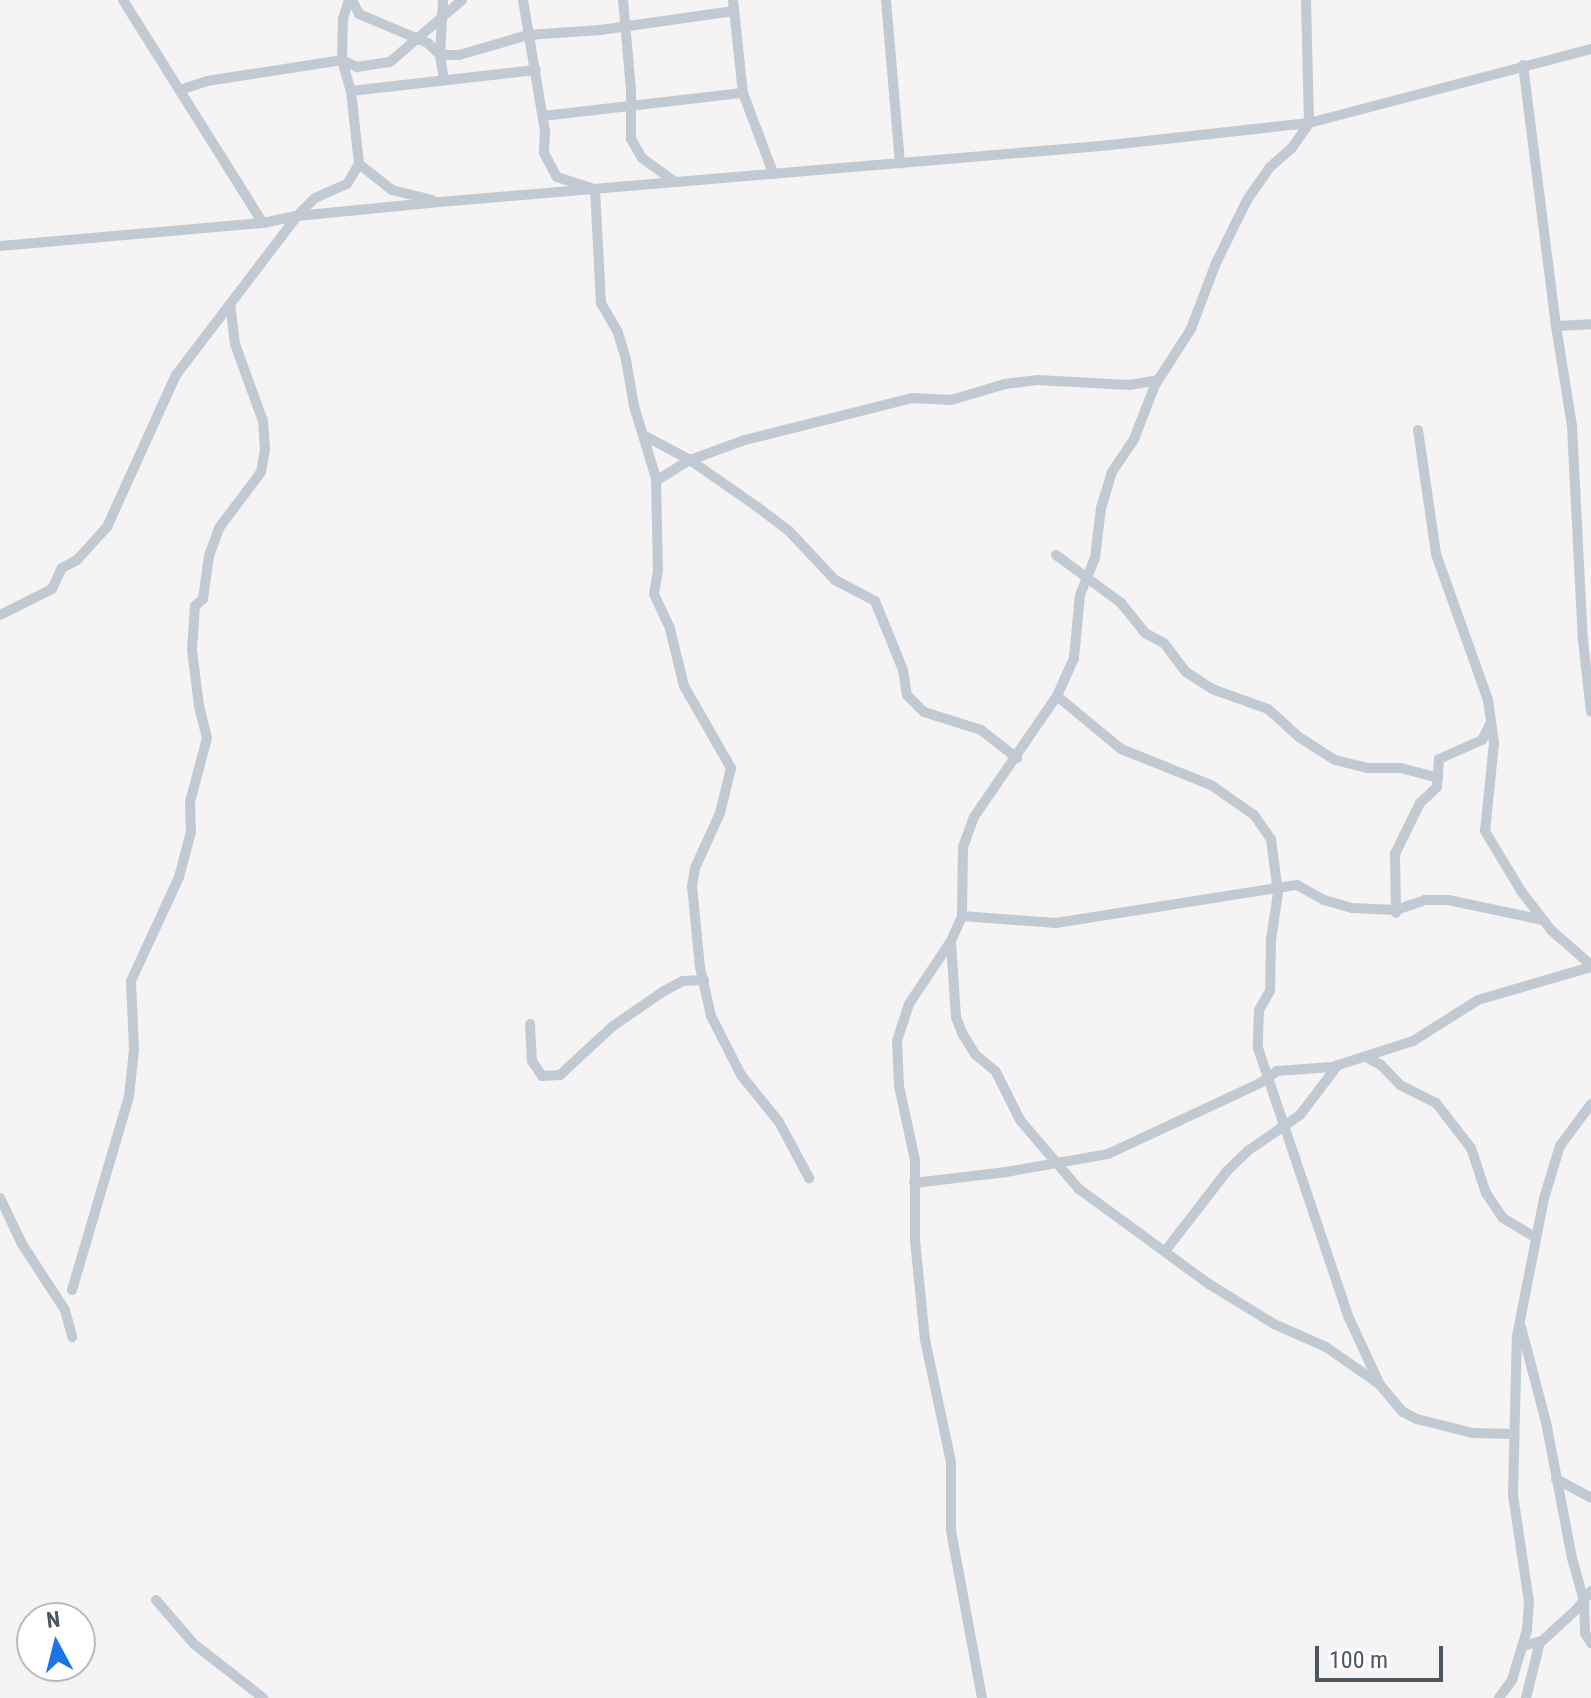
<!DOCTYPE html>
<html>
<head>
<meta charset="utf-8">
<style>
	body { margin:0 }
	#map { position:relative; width:1591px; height:1698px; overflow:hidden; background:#f5f3f3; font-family:"Roboto Condensed",sans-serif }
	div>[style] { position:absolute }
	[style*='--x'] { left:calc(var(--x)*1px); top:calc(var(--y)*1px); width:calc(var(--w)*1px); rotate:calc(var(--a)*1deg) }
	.minor>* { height:10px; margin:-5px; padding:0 5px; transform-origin:5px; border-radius:5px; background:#c1cad2 }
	span { translate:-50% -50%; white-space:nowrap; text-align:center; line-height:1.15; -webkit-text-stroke:7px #fff; paint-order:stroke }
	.north { position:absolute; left:16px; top:1602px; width:80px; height:80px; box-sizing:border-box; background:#fff; border:2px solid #b7bbc0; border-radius:50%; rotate:353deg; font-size:22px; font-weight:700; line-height:32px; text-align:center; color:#4a5661 }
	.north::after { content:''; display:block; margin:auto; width:28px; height:36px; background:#1a73e8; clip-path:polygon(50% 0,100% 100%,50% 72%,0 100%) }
	.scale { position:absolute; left:1315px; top:1646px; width:128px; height:36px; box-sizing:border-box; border:4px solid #4a5661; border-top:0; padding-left:10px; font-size:24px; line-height:28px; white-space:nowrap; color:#4a5661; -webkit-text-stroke:6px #fff; paint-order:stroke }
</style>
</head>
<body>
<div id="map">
	<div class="minor">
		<i style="--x:123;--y:0;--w:263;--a:57.9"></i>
		<i style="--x:349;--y:0;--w:19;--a:108"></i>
		<i style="--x:343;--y:18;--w:42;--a:91.4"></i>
		<i style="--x:342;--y:60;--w:32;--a:74"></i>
		<i style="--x:351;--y:91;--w:73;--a:83.7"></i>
		<i style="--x:359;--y:164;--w:42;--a:38.2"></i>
		<i style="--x:392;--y:190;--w:41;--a:14"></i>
		<i style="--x:352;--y:0;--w:16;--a:63"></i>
		<i style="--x:359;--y:14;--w:75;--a:22.8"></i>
		<i style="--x:428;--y:43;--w:17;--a:45"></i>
		<i style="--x:440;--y:55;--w:19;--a:0"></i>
		<i style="--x:459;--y:55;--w:72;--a:-16.2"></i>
		<i style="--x:528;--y:35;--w:72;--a:-4"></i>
		<i style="--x:600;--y:30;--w:135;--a:-8.1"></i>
		<i style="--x:443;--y:0;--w:55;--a:93.1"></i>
		<i style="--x:440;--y:55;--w:25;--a:81"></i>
		<i style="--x:523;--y:0;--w:134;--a:80.5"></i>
		<i style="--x:545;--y:132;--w:21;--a:93"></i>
		<i style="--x:544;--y:153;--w:27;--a:62"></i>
		<i style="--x:557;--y:177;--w:40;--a:18"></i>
		<i style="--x:595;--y:189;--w:114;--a:87"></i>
		<i style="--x:601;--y:303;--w:34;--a:60"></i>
		<i style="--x:618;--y:333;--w:28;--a:73"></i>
		<i style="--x:626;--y:360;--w:47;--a:80.1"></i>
		<i style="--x:634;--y:406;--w:75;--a:73"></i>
		<i style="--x:656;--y:478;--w:93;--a:88.8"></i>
		<i style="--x:658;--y:571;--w:23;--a:100"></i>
		<i style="--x:654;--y:594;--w:38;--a:65"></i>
		<i style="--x:670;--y:629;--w:59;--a:76.2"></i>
		<i style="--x:684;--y:686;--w:95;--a:60.2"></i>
		<i style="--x:731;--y:768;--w:46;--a:103.7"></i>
		<i style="--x:720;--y:813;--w:60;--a:114.4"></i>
		<i style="--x:695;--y:868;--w:18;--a:99"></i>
		<i style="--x:692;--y:886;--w:81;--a:84.4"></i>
		<i style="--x:700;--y:967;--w:50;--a:77.3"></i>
		<i style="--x:711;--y:1016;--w:66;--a:63"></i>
		<i style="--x:741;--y:1075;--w:60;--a:51"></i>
		<i style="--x:779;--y:1122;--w:64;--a:61.8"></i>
		<i style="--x:623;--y:0;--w:89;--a:84.9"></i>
		<i style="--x:631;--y:89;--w:50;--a:90"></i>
		<i style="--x:631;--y:139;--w:22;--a:60"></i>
		<i style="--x:642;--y:158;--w:39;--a:36"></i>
		<i style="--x:733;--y:0;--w:94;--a:83.9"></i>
		<i style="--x:743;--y:93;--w:85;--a:69.4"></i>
		<i style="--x:886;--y:0;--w:164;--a:85.1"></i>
		<i style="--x:1523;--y:65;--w:263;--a:82.8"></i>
		<i style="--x:1556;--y:326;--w:101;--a:80.9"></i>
		<i style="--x:1572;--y:426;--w:214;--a:87.1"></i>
		<i style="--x:1583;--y:640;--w:72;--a:83.7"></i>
		<i style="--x:180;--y:90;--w:28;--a:-18"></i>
		<i style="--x:207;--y:81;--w:137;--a:-8.8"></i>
		<i style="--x:342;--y:60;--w:17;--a:25"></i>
		<i style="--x:357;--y:67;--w:33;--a:-9"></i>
		<i style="--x:390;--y:62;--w:95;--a:-40.7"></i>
		<i style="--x:351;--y:91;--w:186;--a:-6.5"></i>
		<i style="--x:543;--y:116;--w:201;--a:-6.6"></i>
		<i style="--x:0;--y:246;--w:264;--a:-5"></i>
		<i style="--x:263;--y:223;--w:35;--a:-12"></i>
		<i style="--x:297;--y:216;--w:143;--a:-5.6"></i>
		<i style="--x:439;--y:202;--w:664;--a:-4.84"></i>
		<i style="--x:1101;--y:146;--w:209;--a:-6.3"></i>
		<i style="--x:1309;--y:123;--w:292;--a:-14.7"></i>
		<i style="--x:1556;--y:326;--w:35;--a:-3"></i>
		<i style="--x:1418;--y:430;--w:125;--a:81.7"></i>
		<i style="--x:1436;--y:554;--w:155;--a:70.4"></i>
		<i style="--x:1488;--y:700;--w:43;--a:82.1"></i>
		<i style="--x:1494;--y:743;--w:88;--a:95.8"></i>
		<i style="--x:1485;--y:831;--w:70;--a:59"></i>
		<i style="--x:1521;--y:891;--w:49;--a:52.4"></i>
		<i style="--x:1551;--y:930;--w:53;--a:41.2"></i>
		<i style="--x:645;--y:436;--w:51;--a:28.1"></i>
		<i style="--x:690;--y:460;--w:80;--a:34.9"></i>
		<i style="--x:756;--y:506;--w:41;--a:37.1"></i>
		<i style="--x:789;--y:531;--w:67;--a:46.8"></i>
		<i style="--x:835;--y:580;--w:45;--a:27.7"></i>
		<i style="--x:875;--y:601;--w:74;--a:67.9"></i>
		<i style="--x:903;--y:670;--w:25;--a:81"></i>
		<i style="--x:907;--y:695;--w:24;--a:45"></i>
		<i style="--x:924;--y:712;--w:60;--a:17.5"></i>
		<i style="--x:981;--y:730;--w:46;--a:37.9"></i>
		<i style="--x:656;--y:481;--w:40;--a:-32"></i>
		<i style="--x:690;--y:460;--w:59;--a:-20"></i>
		<i style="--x:745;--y:440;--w:172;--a:-14.1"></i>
		<i style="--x:912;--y:398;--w:39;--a:3"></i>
		<i style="--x:951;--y:400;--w:56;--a:-16.5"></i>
		<i style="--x:1005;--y:384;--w:32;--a:-7"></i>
		<i style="--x:1037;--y:380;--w:93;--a:3.1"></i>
		<i style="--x:1130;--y:385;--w:28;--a:-10"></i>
		<i style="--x:1056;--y:555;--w:81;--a:36.4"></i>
		<i style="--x:1121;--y:603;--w:38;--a:51"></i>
		<i style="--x:1145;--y:633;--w:21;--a:28"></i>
		<i style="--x:1164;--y:643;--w:36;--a:53"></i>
		<i style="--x:1186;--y:672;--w:31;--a:33"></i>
		<i style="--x:1212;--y:689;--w:59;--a:19.7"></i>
		<i style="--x:1268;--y:709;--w:42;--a:42.1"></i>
		<i style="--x:1299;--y:737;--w:43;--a:32.6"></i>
		<i style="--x:1335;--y:760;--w:34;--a:14"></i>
		<i style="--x:1368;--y:768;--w:33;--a:0"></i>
		<i style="--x:1401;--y:768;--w:38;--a:15"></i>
		<i style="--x:0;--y:615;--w:58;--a:-26.6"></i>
		<i style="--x:52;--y:589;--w:23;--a:-65"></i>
		<i style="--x:62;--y:568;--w:17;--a:-28"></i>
		<i style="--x:77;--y:560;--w:45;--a:-47.7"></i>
		<i style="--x:107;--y:527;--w:167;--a:-65.6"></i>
		<i style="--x:176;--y:375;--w:200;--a:-52.7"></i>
		<i style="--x:297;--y:216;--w:25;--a:-45"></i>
		<i style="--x:315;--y:198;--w:35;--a:-24"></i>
		<i style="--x:347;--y:184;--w:23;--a:-59"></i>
		<i style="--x:1057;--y:696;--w:83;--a:39.6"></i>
		<i style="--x:1121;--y:749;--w:97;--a:21.8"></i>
		<i style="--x:1211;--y:785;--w:52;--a:34.9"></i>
		<i style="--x:1254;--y:815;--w:29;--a:55"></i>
		<i style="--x:1271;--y:839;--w:54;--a:82.6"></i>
		<i style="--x:1278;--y:893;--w:48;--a:98.5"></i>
		<i style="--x:1271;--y:940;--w:51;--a:91.1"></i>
		<i style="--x:1270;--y:991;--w:22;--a:120"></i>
		<i style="--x:1259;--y:1010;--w:38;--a:92"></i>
		<i style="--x:1258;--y:1048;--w:285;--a:71.4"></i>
		<i style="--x:1349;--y:1318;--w:74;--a:65.2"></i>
		<i style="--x:1380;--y:1385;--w:35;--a:50"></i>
		<i style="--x:1403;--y:1412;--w:16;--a:27"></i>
		<i style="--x:1417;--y:1419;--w:58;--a:14"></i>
		<i style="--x:1473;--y:1433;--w:40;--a:1.4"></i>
		<i style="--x:1396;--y:913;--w:59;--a:-91"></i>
		<i style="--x:1395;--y:854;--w:57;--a:-63.9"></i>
		<i style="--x:1420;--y:803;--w:23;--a:-43"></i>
		<i style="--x:1437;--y:787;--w:28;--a:-86"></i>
		<i style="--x:1439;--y:759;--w:47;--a:-23.8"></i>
		<i style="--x:1482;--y:740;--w:18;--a:-63"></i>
		<i style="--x:962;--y:916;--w:94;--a:4.3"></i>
		<i style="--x:1056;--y:923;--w:244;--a:-9"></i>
		<i style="--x:1297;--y:885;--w:31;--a:29"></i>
		<i style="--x:1324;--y:900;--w:29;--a:16"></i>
		<i style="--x:1352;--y:908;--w:44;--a:2.6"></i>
		<i style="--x:1396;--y:910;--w:31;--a:-19"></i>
		<i style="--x:1425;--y:900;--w:23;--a:0"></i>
		<i style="--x:1448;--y:900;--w:97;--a:11.9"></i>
		<i style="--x:951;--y:943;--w:74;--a:86.1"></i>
		<i style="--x:956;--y:1017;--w:17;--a:69"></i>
		<i style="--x:962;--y:1033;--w:26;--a:58"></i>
		<i style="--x:976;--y:1055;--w:26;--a:40"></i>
		<i style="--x:996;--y:1072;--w:54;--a:63.4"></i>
		<i style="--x:1020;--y:1120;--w:91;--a:49.5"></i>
		<i style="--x:1079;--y:1189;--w:161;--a:36.2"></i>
		<i style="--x:1209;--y:1284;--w:76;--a:31.6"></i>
		<i style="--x:1274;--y:1324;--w:57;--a:23.9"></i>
		<i style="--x:1326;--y:1347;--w:65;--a:34.9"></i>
		<i style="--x:530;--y:1024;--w:37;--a:87"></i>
		<i style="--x:532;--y:1061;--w:18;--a:56"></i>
		<i style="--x:542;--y:1076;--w:18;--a:-3"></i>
		<i style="--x:560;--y:1075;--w:72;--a:-42.8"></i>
		<i style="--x:613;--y:1026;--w:62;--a:-34.5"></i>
		<i style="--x:664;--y:991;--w:21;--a:-28"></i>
		<i style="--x:683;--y:981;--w:21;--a:-3"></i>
		<i style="--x:1366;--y:1057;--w:17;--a:28"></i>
		<i style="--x:1381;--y:1065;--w:28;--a:46"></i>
		<i style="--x:1400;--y:1085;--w:40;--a:26.6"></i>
		<i style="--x:1436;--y:1103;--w:57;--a:52.1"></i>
		<i style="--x:1471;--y:1148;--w:47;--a:71.6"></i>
		<i style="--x:1486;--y:1193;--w:30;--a:56"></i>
		<i style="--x:1503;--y:1218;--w:37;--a:31"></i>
		<i style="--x:914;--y:1183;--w:93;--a:-6.8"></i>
		<i style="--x:1006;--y:1172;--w:104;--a:-10"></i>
		<i style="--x:1108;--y:1154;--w:168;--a:-25"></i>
		<i style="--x:1260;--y:1083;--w:21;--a:-35"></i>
		<i style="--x:1277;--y:1071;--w:55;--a:-4.2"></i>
		<i style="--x:1332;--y:1067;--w:85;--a:-17.8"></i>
		<i style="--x:1413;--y:1041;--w:77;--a:-32.2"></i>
		<i style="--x:1478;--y:1000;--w:118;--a:-16.3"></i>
		<i style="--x:0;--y:1198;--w:51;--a:64.4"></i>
		<i style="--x:22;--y:1244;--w:79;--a:56.9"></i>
		<i style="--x:65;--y:1310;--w:28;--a:75"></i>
		<i style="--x:1166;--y:1250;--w:100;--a:-52.3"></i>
		<i style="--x:1227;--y:1171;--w:30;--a:-44"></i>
		<i style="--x:1249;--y:1150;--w:62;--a:-34.5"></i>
		<i style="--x:1300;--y:1115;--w:63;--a:-52.8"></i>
		<i style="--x:72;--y:1290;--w:202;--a:-73.6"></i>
		<i style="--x:129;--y:1096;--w:46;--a:-83.8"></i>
		<i style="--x:134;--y:1050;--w:69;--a:-92.5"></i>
		<i style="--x:131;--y:981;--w:115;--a:-65.2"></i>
		<i style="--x:179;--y:877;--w:47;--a:-75.1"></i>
		<i style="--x:191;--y:832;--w:30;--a:-92"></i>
		<i style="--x:190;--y:802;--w:66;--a:-75.1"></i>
		<i style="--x:207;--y:738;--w:33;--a:-104"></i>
		<i style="--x:199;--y:706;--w:56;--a:-97.1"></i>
		<i style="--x:192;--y:650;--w:44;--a:-86.1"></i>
		<i style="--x:195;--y:606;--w:11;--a:-41"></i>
		<i style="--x:203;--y:599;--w:43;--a:-82.1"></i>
		<i style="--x:209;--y:556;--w:30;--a:-70"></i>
		<i style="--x:219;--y:528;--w:70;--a:-53.1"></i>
		<i style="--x:261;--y:472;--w:23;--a:-80"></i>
		<i style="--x:265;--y:449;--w:28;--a:-94"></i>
		<i style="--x:263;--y:421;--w:82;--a:-110"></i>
		<i style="--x:235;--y:344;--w:38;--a:-97"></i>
		<i style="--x:1521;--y:1327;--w:98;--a:75.3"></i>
		<i style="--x:1546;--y:1422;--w:138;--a:79.2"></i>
		<i style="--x:1572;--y:1558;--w:45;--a:74.4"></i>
		<i style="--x:1584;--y:1601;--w:32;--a:88"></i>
		<i style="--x:1585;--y:1633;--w:12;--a:59"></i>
		<i style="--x:1556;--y:1479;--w:40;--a:28"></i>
		<i style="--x:156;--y:1600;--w:58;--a:49.2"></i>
		<i style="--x:194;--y:1644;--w:88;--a:38"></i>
		<i style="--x:1523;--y:1646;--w:20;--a:-15"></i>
		<i style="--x:1542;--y:1641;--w:47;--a:-42.4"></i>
		<i style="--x:1577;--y:1609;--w:23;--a:-52"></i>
		<i style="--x:982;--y:1698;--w:170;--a:-100.5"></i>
		<i style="--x:951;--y:1531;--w:69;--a:-90"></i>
		<i style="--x:951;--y:1462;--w:125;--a:-102"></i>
		<i style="--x:925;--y:1340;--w:100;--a:-95.7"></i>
		<i style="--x:915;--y:1240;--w:80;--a:-90"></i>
		<i style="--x:915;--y:1160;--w:76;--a:-102.2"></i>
		<i style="--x:899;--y:1086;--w:45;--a:-92.5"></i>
		<i style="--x:897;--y:1041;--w:39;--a:-72"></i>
		<i style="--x:909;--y:1004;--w:76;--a:-56.3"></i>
		<i style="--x:951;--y:941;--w:27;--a:-66"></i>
		<i style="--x:962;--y:916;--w:69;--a:-89.2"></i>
		<i style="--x:963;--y:847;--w:32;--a:-70"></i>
		<i style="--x:974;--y:817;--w:147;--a:-55.6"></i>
		<i style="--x:1057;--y:696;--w:42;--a:-65.9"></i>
		<i style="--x:1074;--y:658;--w:63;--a:-84.6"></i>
		<i style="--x:1080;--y:595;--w:40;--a:-68"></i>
		<i style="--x:1095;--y:558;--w:50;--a:-83.2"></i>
		<i style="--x:1101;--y:508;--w:38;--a:-73"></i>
		<i style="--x:1112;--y:472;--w:40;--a:-56"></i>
		<i style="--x:1134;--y:439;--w:58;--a:-68.7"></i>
		<i style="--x:1155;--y:385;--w:67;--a:-57.3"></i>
		<i style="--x:1191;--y:329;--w:71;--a:-69.3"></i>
		<i style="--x:1216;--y:263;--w:70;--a:-63.8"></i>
		<i style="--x:1247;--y:200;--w:40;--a:-55.1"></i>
		<i style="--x:1270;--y:167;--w:28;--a:-41"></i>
		<i style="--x:1291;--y:149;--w:32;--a:-55"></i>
		<i style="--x:1309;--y:123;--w:123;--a:-91.4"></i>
		<i style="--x:1499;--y:1698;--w:22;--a:-54"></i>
		<i style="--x:1512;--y:1680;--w:52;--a:-73.3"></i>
		<i style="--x:1527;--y:1630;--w:28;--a:-86"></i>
		<i style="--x:1529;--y:1602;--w:108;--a:-98.5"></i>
		<i style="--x:1513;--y:1495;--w:159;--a:-88.6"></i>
		<i style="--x:1517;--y:1336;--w:141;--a:-78.9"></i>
		<i style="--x:1544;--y:1198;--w:54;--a:-72.9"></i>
		<i style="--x:1560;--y:1146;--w:52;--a:-53.6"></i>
		<i style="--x:1526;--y:1698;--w:58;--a:-76"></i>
	</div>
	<div class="north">N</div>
	<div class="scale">100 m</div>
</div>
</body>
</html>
